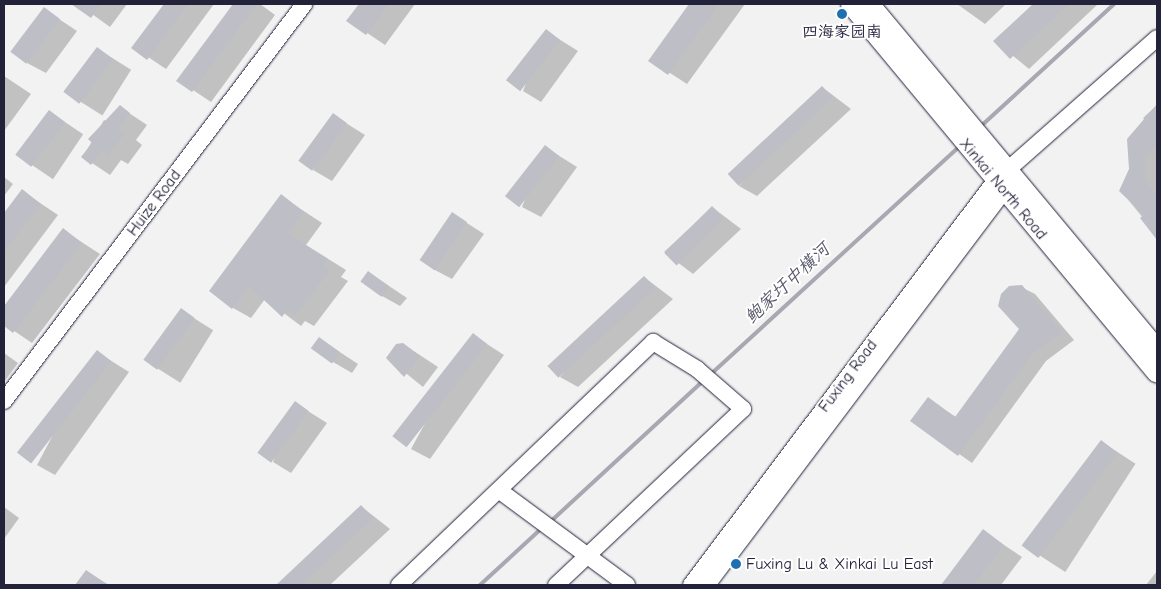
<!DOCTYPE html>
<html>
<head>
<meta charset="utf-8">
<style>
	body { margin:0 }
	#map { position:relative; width:1161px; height:589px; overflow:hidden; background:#f2f2f3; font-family:"Comic Neue","LXGW WenKai TC",sans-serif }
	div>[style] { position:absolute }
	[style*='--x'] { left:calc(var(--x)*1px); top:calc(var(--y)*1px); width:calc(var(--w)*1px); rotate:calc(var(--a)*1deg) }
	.shadow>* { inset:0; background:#0003; transform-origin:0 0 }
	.stream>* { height:4px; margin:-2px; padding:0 2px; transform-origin:2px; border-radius:2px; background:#a8a8b2 }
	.building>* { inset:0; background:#bebec6; transform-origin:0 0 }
	.roads { filter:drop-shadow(0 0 1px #22223b) drop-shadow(0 0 1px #22223b) }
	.minor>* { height:16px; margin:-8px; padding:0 8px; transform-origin:8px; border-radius:8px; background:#fff }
	.major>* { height:20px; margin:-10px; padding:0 10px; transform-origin:10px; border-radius:10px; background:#fff }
	.dots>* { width:14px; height:14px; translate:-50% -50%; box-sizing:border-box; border:2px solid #fff; border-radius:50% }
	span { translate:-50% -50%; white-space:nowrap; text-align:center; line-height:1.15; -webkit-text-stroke:4px #fff; paint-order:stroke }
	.poi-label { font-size:16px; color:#22223b }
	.left { translate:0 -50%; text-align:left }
	.street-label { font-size:16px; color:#22223b }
	.water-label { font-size:18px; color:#58586b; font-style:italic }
	.frame { position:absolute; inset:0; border:5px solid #22223b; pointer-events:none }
</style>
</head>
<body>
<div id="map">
	<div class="shadow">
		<i style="clip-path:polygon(78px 4px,127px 4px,110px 27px)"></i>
		<i style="clip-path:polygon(165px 4px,214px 4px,166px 69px,133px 47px)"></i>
		<i style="clip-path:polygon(234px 4px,260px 4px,275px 15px,211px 102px,178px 80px)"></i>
		<i style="clip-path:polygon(360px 4px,415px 4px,385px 45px,348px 20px)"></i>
		<i style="clip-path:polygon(690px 4px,745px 4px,687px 84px,650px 60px)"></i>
		<i style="clip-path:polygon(957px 4px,1006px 4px,985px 24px)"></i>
		<i style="clip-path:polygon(1035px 4px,1097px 5px,1029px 69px,995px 41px)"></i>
		<i style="clip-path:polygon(44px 9px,77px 31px,46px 73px,27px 63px)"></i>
		<i style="clip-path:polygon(546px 31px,578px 51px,541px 102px,523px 91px)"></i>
		<i style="left:98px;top:49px;width:39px;height:54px;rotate:32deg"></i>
		<i style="clip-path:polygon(4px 76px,31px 94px,4px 131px)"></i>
		<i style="clip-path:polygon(822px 87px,851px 109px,757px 196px,739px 186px)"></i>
		<i style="clip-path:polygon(1157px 105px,1157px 235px,1121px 191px,1147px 122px,1143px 118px)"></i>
		<i style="clip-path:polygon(120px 107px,147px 125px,136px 140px,142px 145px,128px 164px,121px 160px,110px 175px,83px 157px,104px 120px,109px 122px)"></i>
		<i style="left:50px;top:112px;width:40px;height:54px;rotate:34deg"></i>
		<i style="clip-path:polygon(333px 115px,365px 135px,332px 181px,313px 170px)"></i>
		<i style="clip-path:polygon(545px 147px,577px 167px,541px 217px,522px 207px)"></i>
		<i style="clip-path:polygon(4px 177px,13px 184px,4px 196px)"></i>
		<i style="clip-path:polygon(22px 191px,58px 215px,4px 287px,4px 215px)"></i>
		<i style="clip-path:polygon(281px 196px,322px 223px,306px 245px,346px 270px,341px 277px,348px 281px,314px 326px,305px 321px,301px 326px,265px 299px,251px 318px,233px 308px)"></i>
		<i style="clip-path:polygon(712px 207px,741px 229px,693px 274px,664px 252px)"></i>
		<i style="clip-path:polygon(453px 214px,484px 234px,452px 279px,433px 269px)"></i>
		<i style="clip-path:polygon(63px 230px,100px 254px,32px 343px,4px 324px,4px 308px)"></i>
		<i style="clip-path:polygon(368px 272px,407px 298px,400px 306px,382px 296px)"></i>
		<i style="clip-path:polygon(644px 277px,673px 299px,578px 387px,560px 377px)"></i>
		<i style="clip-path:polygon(1021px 287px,1035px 294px,1074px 340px,1046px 361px,972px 463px,912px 421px,928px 399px,956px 417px,1020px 329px)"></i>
		<i style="left:181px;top:310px;width:38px;height:62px;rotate:32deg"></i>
		<i style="clip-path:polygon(473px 335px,504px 355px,430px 459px,411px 449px)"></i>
		<i style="clip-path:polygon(320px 339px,358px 364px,352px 373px,333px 362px)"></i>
		<i style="clip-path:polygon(403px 344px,438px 367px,423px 387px,387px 358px)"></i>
		<i style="clip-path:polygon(97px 352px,129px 372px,55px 475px,37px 465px)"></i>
		<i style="clip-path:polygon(4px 353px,18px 363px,4px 382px)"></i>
		<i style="clip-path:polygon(295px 403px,327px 423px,291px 473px,273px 462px)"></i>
		<i style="left:1102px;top:442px;width:40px;height:129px;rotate:33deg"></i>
		<i style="clip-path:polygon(4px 507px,19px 518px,4px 539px)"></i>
		<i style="clip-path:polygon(362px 507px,390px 529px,330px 585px,278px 585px)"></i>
		<i style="clip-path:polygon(983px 531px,1022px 557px,1001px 585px,943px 585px)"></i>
		<i style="clip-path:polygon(86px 571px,104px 582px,109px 585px,76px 585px)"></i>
		<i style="clip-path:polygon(1157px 571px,1157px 585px,1146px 585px)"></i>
	</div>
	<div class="stream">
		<i style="--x:980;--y:127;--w:182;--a:-42.5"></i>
		<i style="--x:711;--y:374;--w:338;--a:-42.5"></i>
		<i style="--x:549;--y:523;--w:211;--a:-42.7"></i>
		<i style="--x:480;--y:585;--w:86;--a:-42.6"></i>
	</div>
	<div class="building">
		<i style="clip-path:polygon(71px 4px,101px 4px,91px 18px)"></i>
		<i style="clip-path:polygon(164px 4px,188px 4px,147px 60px,131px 48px)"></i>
		<i style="clip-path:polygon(233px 4px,257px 4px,192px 92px,176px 81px)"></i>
		<i style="clip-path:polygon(359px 4px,389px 4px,366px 35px,346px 21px)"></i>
		<i style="clip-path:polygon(689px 4px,719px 4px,668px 75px,648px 61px)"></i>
		<i style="clip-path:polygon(1033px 4px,1069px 4px,1010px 59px,993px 41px)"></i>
		<i style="left:44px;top:7px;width:20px;height:56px;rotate:37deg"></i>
		<i style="left:546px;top:29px;width:18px;height:65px;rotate:38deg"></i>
		<i style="left:97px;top:47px;width:20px;height:56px;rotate:37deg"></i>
		<i style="left:822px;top:86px;width:16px;height:129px;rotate:47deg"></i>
		<i style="clip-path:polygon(1157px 104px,1157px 146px,1145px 157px,1145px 180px,1157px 195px,1157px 240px,1140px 218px,1144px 215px,1119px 191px,1129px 169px,1127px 139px)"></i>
		<i style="clip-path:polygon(120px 105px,130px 113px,118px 129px,125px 133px,109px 155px,102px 150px,91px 165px,81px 157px,92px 143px,88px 139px)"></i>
		<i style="left:49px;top:110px;width:20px;height:56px;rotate:37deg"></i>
		<i style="left:333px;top:113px;width:17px;height:59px;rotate:36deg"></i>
		<i style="left:545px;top:145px;width:18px;height:65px;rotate:38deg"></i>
		<i style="clip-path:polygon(22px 189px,41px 204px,4px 252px,4px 213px)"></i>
		<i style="clip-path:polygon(281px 194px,304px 212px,288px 234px,328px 259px,324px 265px,330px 270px,295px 316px,287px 310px,282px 317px,249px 286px,232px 309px,209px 291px)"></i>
		<i style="left:712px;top:206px;width:17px;height:67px;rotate:45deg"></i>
		<i style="left:452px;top:212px;width:18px;height:58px;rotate:34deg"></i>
		<i style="clip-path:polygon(63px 228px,82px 243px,13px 333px,4px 326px,4px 306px)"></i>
		<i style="left:368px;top:271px;width:26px;height:13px;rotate:36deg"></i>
		<i style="left:644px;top:276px;width:16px;height:132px;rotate:47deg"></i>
		<i style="clip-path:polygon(1022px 285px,1062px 332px,1033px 353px,958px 456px,910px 421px,928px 397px,955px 417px,1019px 329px,998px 306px,1001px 294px,1009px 286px)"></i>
		<i style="left:181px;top:308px;width:17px;height:64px;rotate:36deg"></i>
		<i style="left:473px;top:333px;width:18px;height:131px;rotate:38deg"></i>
		<i style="left:319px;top:337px;width:26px;height:14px;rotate:36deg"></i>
		<i style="clip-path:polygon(403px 343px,420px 356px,404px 377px,386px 358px,396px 344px)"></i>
		<i style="left:97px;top:350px;width:18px;height:130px;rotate:38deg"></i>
		<i style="left:295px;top:401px;width:17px;height:64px;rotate:36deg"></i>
		<i style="left:1101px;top:440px;width:21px;height:132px;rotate:37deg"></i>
		<i style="clip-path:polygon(361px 505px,373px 518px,301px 585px,276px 585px)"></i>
		<i style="clip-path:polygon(983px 529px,1004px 545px,974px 585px,941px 585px)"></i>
		<i style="clip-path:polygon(86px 570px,108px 585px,75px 585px)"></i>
	</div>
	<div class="roads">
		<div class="minor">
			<i style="--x:4;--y:401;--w:498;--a:-52.9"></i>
			<i style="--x:500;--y:491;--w:158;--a:36.5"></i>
			<i style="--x:399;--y:585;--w:352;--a:-43.7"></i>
			<i style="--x:653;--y:342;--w:52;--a:31.5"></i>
			<i style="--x:697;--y:369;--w:61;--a:41"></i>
			<i style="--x:743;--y:409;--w:257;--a:136.7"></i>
			<i style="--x:691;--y:585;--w:506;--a:-53.04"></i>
			<i style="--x:995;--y:181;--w:216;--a:-41.4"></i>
			<i style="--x:707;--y:585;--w:493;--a:-53"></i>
			<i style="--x:1004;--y:191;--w:13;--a:-72"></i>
		</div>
		<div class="major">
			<i style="--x:851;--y:4;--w:479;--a:50.3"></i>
			<i style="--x:869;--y:4;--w:450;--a:50.2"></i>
		</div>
	</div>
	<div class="dots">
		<i style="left:842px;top:14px;background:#1f6fb2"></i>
		<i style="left:736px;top:564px;background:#1f6fb2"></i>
	</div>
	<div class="poi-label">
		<span style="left:842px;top:32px">四海家园南</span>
		<span class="left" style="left:746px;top:564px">Fuxing Lu &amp; Xinkai Lu East</span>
	</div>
	<div class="street-label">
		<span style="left:1003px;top:189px;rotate:50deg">Xinkai North Road</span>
		<span style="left:154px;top:203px;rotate:-53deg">Huize Road</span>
		<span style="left:848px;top:376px;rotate:-53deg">Fuxing Road</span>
	</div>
	<div class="water-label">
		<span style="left:788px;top:284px;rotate:-43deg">鲍家圩中横河</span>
	</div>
	<div class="frame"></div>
</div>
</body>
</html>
